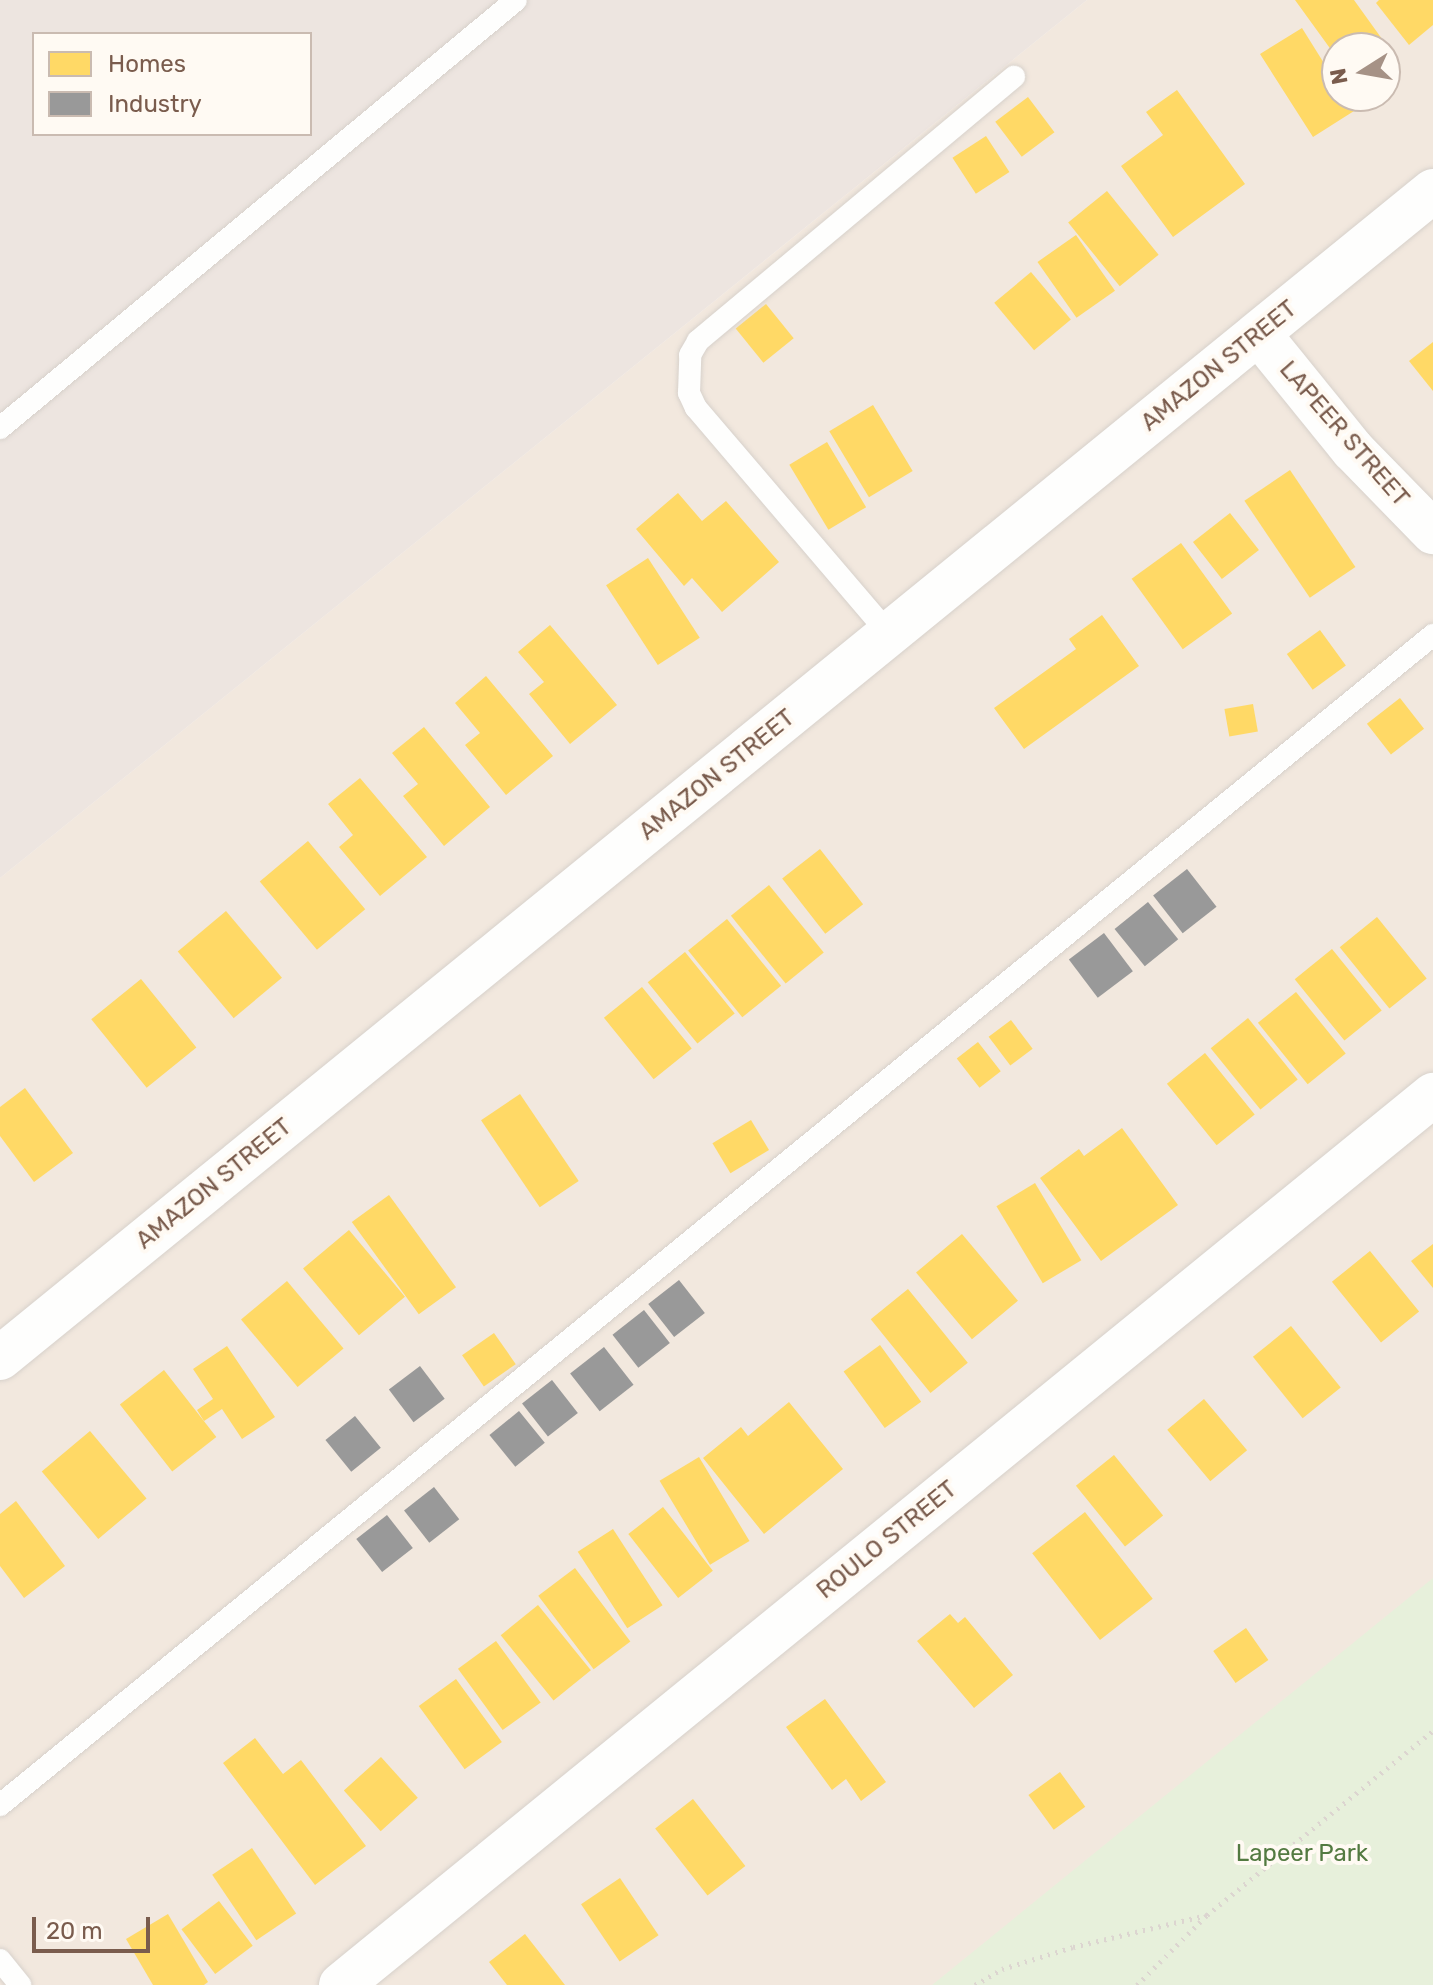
<!DOCTYPE html>
<html>
<head>
<meta charset="utf-8">
<style>
	body { margin:0 }
	#map { position:relative; width:1433px; height:1985px; overflow:hidden; background:#f9f5f0; font-family:Rubik,sans-serif }
	div>[style] { position:absolute }
	[style*='--x'] { left:calc(var(--x)*1px); top:calc(var(--y)*1px); width:calc(var(--w)*1px); rotate:calc(var(--a)*1deg) }
	.residential>* { inset:0; background:#f2e8de }
	.industrial>* { inset:0; background:#ede5e0 }
	.green>* { inset:0; background:#e7f0db }
	.homes>* { inset:0; background:#ffd966; transform-origin:0 0 }
	.industry>* { inset:0; background:#999; transform-origin:0 0 }
	.path>* { height:5px; margin-top:-2.5px; transform-origin:0; background:repeating-linear-gradient(90deg,#dcd5d0 0 2px,transparent 0 8px) }
	.roads { filter:drop-shadow(0 0 2px #d7d1cb) drop-shadow(0 0 2px #d7d1cb) }
	.service>* { height:22px; margin:-11px; padding:0 11px; transform-origin:11px; border-radius:11px; background:#fefefd }
	.minor>* { height:44px; margin:-22px; padding:0 22px; transform-origin:22px; border-radius:22px; background:#fefefd }
	span { translate:-50% -50%; white-space:nowrap; text-align:center; line-height:1.15; -webkit-text-stroke:8px #fffaf3; paint-order:stroke }
	.street-label { font-size:24px; color:#7a5c4d }
	.park-label { font-size:24px; color:#537a41 }
	.legend { position:absolute; left:32px; top:32px; width:280px; height:104px; box-sizing:border-box; background:#fffaf3; border:2px solid #cabbb1; margin:0; padding:10px 14px; list-style:none; font-size:24px; color:#7a5c4d }
	.legend li { display:flex; align-items:center; gap:16px; height:40px }
	.legend b { width:40px; border:2px solid #cabbb1 }
	.north { position:absolute; left:1321px; top:32px; width:80px; height:80px; box-sizing:border-box; background:#fffaf3; border:2px solid #cabbb1; border-radius:50%; rotate:259deg; font-size:22px; font-weight:700; line-height:32px; text-align:center; color:#7a5c4d }
	.north::after { content:''; display:block; margin:auto; width:28px; height:36px; background:#a69286; clip-path:polygon(50% 0,100% 100%,50% 72%,0 100%) }
	.scale { position:absolute; left:32px; top:1917px; width:118px; height:36px; box-sizing:border-box; border:4px solid #7a5c4d; border-top:0; padding-left:10px; font-size:24px; line-height:28px; white-space:nowrap; color:#7a5c4d; -webkit-text-stroke:6px #fffaf3; paint-order:stroke }
</style>
</head>
<body>
<div id="map">
	<div class="residential">
		<i style="clip-path:polygon(evenodd,1087px 0,1433px 0,1433px 1582px,934px 1985px,0 1985px,0 878px,1087px 0,1337px 48px,1385px 48px,1385px 96px,1337px 96px,1337px 48px)"></i>
	</div>
	<div class="industrial">
		<i style="clip-path:polygon(evenodd,0 0,1087px 0,0 878px,0 0,34px 34px,310px 34px,310px 134px,34px 134px,34px 34px)"></i>
	</div>
	<div class="green">
		<i style="clip-path:polygon(1433px 1578px,1433px 1985px,932px 1985px)"></i>
	</div>
	<div class="homes">
		<i style="clip-path:polygon(1295px 0,1354px 0,1400px 64px,1385px 74px,1385px 48px,1337px 48px,1337px 58px)"></i>
		<i style="clip-path:polygon(1379px 0,1433px 0,1433px 25px,1409px 45px,1376px 3px)"></i>
		<i style="clip-path:polygon(1302px 28px,1337px 84px,1337px 96px,1344px 96px,1354px 111px,1313px 137px,1260px 54px)"></i>
		<i style="clip-path:polygon(1177px 90px,1245px 184px,1173px 237px,1121px 166px,1163px 135px,1146px 112px)"></i>
		<i style="left:1028px;top:97px;width:44px;height:41px;rotate:53deg"></i>
		<i style="left:986px;top:136px;width:43px;height:40px;rotate:57deg"></i>
		<i style="left:1107px;top:191px;width:82px;height:50px;rotate:51deg"></i>
		<i style="left:1076px;top:235px;width:68px;height:47px;rotate:55deg"></i>
		<i style="left:1031px;top:272px;width:62px;height:48px;rotate:50deg"></i>
		<i style="left:766px;top:304px;width:44px;height:39px;rotate:51deg"></i>
		<i style="clip-path:polygon(1433px 342px,1433px 391px,1409px 361px)"></i>
		<i style="left:873px;top:405px;width:77px;height:51px;rotate:59deg"></i>
		<i style="left:827px;top:442px;width:76px;height:44px;rotate:59deg"></i>
		<i style="left:1290px;top:470px;width:117px;height:55px;rotate:56deg"></i>
		<i style="clip-path:polygon(678px 493px,702px 521px,726px 501px,779px 562px,722px 612px,692px 578px,684px 586px,636px 529px)"></i>
		<i style="left:1230px;top:513px;width:47px;height:47px;rotate:52deg"></i>
		<i style="left:1181px;top:543px;width:87px;height:61px;rotate:54deg"></i>
		<i style="left:648px;top:558px;width:95px;height:50px;rotate:57deg"></i>
		<i style="clip-path:polygon(1102px 615px,1139px 666px,1024px 749px,994px 708px,1076px 649px,1069px 639px)"></i>
		<i style="clip-path:polygon(550px 625px,617px 705px,570px 744px,529px 694px,544px 682px,518px 652px)"></i>
		<i style="left:1320px;top:630px;width:44px;height:41px;rotate:54deg"></i>
		<i style="clip-path:polygon(486px 676px,553px 756px,506px 795px,465px 745px,480px 733px,455px 703px)"></i>
		<i style="left:1400px;top:698px;width:39px;height:42px;rotate:52deg"></i>
		<i style="left:1253px;top:704px;width:28px;height:29px;rotate:80deg"></i>
		<i style="clip-path:polygon(424px 727px,490px 807px,444px 846px,403px 796px,418px 784px,392px 753px)"></i>
		<i style="clip-path:polygon(360px 778px,427px 857px,380px 896px,339px 847px,353px 835px,328px 804px)"></i>
		<i style="left:308px;top:841px;width:89px;height:63px;rotate:50deg"></i>
		<i style="left:820px;top:849px;width:70px;height:48px;rotate:52deg"></i>
		<i style="left:769px;top:885px;width:87px;height:49px;rotate:51deg"></i>
		<i style="left:226px;top:911px;width:87px;height:63px;rotate:50deg"></i>
		<i style="left:1377px;top:917px;width:79px;height:48px;rotate:51deg"></i>
		<i style="left:727px;top:919px;width:86px;height:50px;rotate:51deg"></i>
		<i style="left:1332px;top:949px;width:79px;height:48px;rotate:51deg"></i>
		<i style="left:685px;top:952px;width:79px;height:48px;rotate:51deg"></i>
		<i style="left:141px;top:979px;width:88px;height:64px;rotate:51deg"></i>
		<i style="left:642px;top:987px;width:79px;height:49px;rotate:51deg"></i>
		<i style="left:1296px;top:992px;width:79px;height:49px;rotate:51deg"></i>
		<i style="left:1248px;top:1018px;width:79px;height:48px;rotate:51deg"></i>
		<i style="left:1011px;top:1020px;width:36px;height:28px;rotate:53deg"></i>
		<i style="left:978px;top:1042px;width:37px;height:27px;rotate:52deg"></i>
		<i style="left:1205px;top:1053px;width:79px;height:49px;rotate:51deg"></i>
		<i style="clip-path:polygon(25px 1088px,73px 1153px,34px 1182px,0 1136px,0 1107px)"></i>
		<i style="left:520px;top:1094px;width:105px;height:47px;rotate:56deg"></i>
		<i style="left:751px;top:1120px;width:35px;height:45px;rotate:59deg"></i>
		<i style="clip-path:polygon(1122px 1128px,1178px 1205px,1101px 1261px,1040px 1178px,1079px 1149px,1084px 1156px)"></i>
		<i style="left:1035px;top:1183px;width:90px;height:45px;rotate:59deg"></i>
		<i style="left:389px;top:1195px;width:114px;height:46px;rotate:54deg"></i>
		<i style="left:349px;top:1230px;width:87px;height:60px;rotate:50deg"></i>
		<i style="left:962px;top:1234px;width:87px;height:60px;rotate:50deg"></i>
		<i style="clip-path:polygon(1433px 1244px,1433px 1288px,1411px 1261px)"></i>
		<i style="left:1370px;top:1251px;width:78px;height:49px;rotate:51deg"></i>
		<i style="left:287px;top:1281px;width:88px;height:60px;rotate:50deg"></i>
		<i style="left:908px;top:1289px;width:95px;height:48px;rotate:51deg"></i>
		<i style="left:1291px;top:1326px;width:79px;height:49px;rotate:51deg"></i>
		<i style="left:494px;top:1333px;width:38px;height:39px;rotate:55deg"></i>
		<i style="left:880px;top:1345px;width:70px;height:45px;rotate:54deg"></i>
		<i style="clip-path:polygon(227px 1346px,275px 1417px,242px 1439px,222px 1409px,204px 1421px,197px 1410px,213px 1399px,193px 1369px)"></i>
		<i style="left:164px;top:1370px;width:85px;height:56px;rotate:52deg"></i>
		<i style="left:1204px;top:1399px;width:67px;height:48px;rotate:50deg"></i>
		<i style="clip-path:polygon(789px 1402px,843px 1469px,764px 1534px,703px 1458px,741px 1427px,748px 1436px)"></i>
		<i style="left:90px;top:1431px;width:88px;height:63px;rotate:50deg"></i>
		<i style="left:1114px;top:1455px;width:78px;height:49px;rotate:51deg"></i>
		<i style="left:699px;top:1457px;width:98px;height:46px;rotate:59deg"></i>
		<i style="clip-path:polygon(16px 1501px,65px 1566px,24px 1598px,0 1566px,0 1514px)"></i>
		<i style="left:663px;top:1507px;width:81px;height:44px;rotate:52deg"></i>
		<i style="left:1085px;top:1512px;width:110px;height:67px;rotate:52deg"></i>
		<i style="left:613px;top:1529px;width:91px;height:42px;rotate:57deg"></i>
		<i style="left:575px;top:1568px;width:92px;height:46px;rotate:53deg"></i>
		<i style="left:538px;top:1605px;width:84px;height:48px;rotate:51deg"></i>
		<i style="clip-path:polygon(950px 1614px,958px 1623px,965px 1617px,1013px 1675px,974px 1708px,917px 1641px)"></i>
		<i style="left:1246px;top:1628px;width:39px;height:40px;rotate:55deg"></i>
		<i style="left:496px;top:1641px;width:76px;height:47px;rotate:54deg"></i>
		<i style="left:456px;top:1679px;width:78px;height:46px;rotate:54deg"></i>
		<i style="clip-path:polygon(825px 1699px,886px 1782px,861px 1801px,846px 1779px,832px 1790px,786px 1727px)"></i>
		<i style="clip-path:polygon(255px 1738px,283px 1774px,301px 1760px,366px 1846px,315px 1885px,223px 1763px)"></i>
		<i style="left:381px;top:1757px;width:55px;height:50px;rotate:48deg"></i>
		<i style="left:1060px;top:1772px;width:43px;height:39px;rotate:54deg"></i>
		<i style="left:693px;top:1799px;width:85px;height:48px;rotate:52deg"></i>
		<i style="left:252px;top:1848px;width:79px;height:48px;rotate:56deg"></i>
		<i style="left:620px;top:1878px;width:69px;height:47px;rotate:56deg"></i>
		<i style="left:219px;top:1901px;width:56px;height:47px;rotate:53deg"></i>
		<i style="clip-path:polygon(168px 1914px,208px 1982px,204px 1985px,153px 1985px,126px 1939px)"></i>
		<i style="clip-path:polygon(525px 1934px,565px 1985px,507px 1985px,489px 1962px)"></i>
	</div>
	<div class="industry">
		<i style="left:1187px;top:869px;width:48px;height:43px;rotate:52deg"></i>
		<i style="left:1148px;top:902px;width:48px;height:43px;rotate:51deg"></i>
		<i style="left:1104px;top:933px;width:48px;height:44px;rotate:53deg"></i>
		<i style="left:679px;top:1280px;width:42px;height:39px;rotate:52deg"></i>
		<i style="left:644px;top:1310px;width:42px;height:40px;rotate:52deg"></i>
		<i style="left:604px;top:1347px;width:48px;height:43px;rotate:52deg"></i>
		<i style="left:420px;top:1366px;width:41px;height:39px;rotate:53deg"></i>
		<i style="left:552px;top:1380px;width:42px;height:38px;rotate:52deg"></i>
		<i style="left:519px;top:1411px;width:41px;height:38px;rotate:51deg"></i>
		<i style="left:355px;top:1416px;width:41px;height:38px;rotate:51deg"></i>
		<i style="left:434px;top:1487px;width:41px;height:38px;rotate:52deg"></i>
		<i style="left:387px;top:1515px;width:42px;height:39px;rotate:52deg"></i>
	</div>
	<div class="path">
		<i style="--x:975;--y:1985;--w:31;--a:-31"></i>
		<i style="--x:1002;--y:1969;--w:74;--a:-17.2"></i>
		<i style="--x:1073;--y:1947;--w:138;--a:-13.4"></i>
		<i style="--x:1137;--y:1985;--w:99;--a:-45"></i>
		<i style="--x:1207;--y:1915;--w:291;--a:-39.2"></i>
	</div>
	<div class="roads">
		<div class="service">
			<i style="--x:0;--y:428;--w:670;--a:-39.67"></i>
			<i style="--x:890;--y:635;--w:299;--a:-130.5"></i>
			<i style="--x:696;--y:408;--w:17;--a:-115"></i>
			<i style="--x:689;--y:393;--w:38;--a:-88"></i>
			<i style="--x:690;--y:355;--w:16;--a:-60"></i>
			<i style="--x:698;--y:341;--w:412;--a:-39.9"></i>
			<i style="--x:0;--y:1805;--w:1850;--a:-39.23"></i>
			<i style="--x:0;--y:1960;--w:32;--a:51"></i>
		</div>
		<div class="minor">
			<i style="--x:1259;--y:334;--w:149;--a:51"></i>
			<i style="--x:1353;--y:450;--w:115;--a:45.7"></i>
			<i style="--x:0;--y:1358;--w:1848;--a:-39.16"></i>
			<i style="--x:341;--y:1985;--w:1409;--a:-39.18"></i>
		</div>
	</div>
	<div class="street-label">
		<span style="left:1219px;top:366px;rotate:-39deg">AMAZON STREET</span>
		<span style="left:1344px;top:434px;rotate:49deg">LAPEER STREET</span>
		<span style="left:717px;top:775px;rotate:-39deg">AMAZON STREET</span>
		<span style="left:214px;top:1184px;rotate:-39deg">AMAZON STREET</span>
		<span style="left:887px;top:1540px;rotate:-39deg">ROULO STREET</span>
	</div>
	<div class="park-label">
		<span style="left:1302px;top:1854px">Lapeer Park</span>
	</div>
	<ul class="legend">
	<li><b style="height:22px;background:#ffd966"></b>Homes</li>
	<li><b style="height:22px;background:#999"></b>Industry</li>
	</ul>
	<div class="north">N</div>
	<div class="scale">20 m</div>
</div>
</body>
</html>
